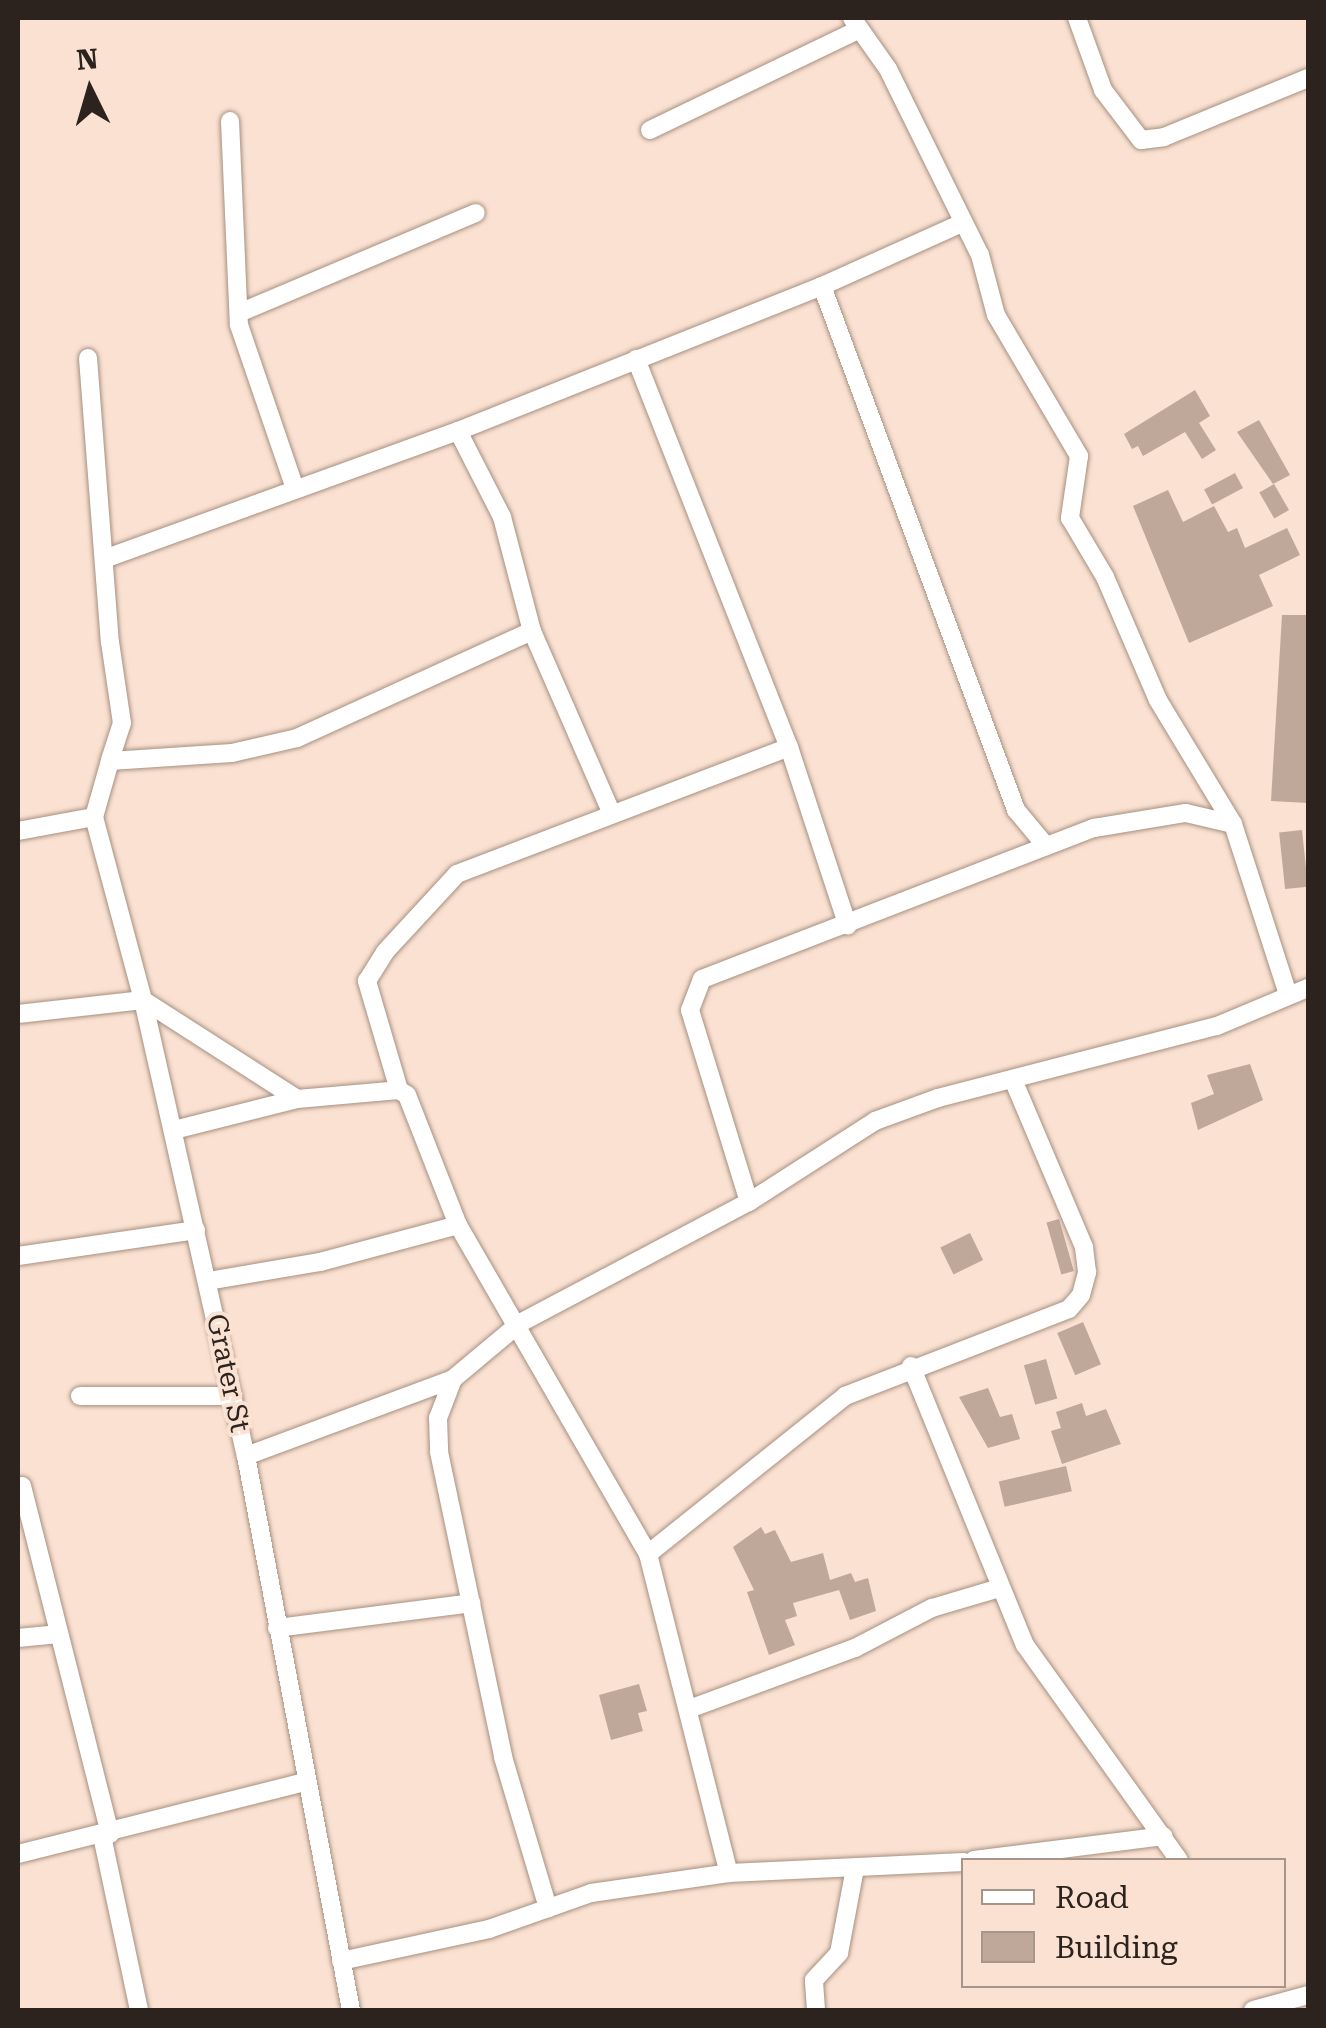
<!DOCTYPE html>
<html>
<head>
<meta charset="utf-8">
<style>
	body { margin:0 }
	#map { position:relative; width:1326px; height:2028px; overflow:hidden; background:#fae1d1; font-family:"Roboto Serif",serif }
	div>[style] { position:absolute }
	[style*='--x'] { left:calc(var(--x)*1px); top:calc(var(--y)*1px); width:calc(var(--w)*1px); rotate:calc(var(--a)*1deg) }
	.building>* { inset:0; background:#bfa899; transform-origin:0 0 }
	.roads { filter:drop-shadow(0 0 2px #a79081) drop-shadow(0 0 2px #a79081) }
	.minor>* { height:18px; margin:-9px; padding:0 9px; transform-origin:9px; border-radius:9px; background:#fff }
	span { translate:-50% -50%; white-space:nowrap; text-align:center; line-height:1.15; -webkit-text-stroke:8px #fae1d1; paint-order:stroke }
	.street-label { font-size:28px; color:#2c231e }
	.frame { position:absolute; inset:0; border:20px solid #2c231e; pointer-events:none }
	.legend { position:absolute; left:961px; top:1858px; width:325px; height:130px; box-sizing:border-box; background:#fae1d1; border:2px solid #a89589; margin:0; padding:12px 18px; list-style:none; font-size:30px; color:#2c231e }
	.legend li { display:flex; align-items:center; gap:20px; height:50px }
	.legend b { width:50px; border:2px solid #a89589 }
	.north { position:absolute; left:40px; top:40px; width:100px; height:100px; -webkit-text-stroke:8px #fae1d1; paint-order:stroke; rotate:355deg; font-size:28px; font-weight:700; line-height:40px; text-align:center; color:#2c231e }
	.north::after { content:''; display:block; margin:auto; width:35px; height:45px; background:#2c231e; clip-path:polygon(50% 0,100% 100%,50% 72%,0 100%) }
</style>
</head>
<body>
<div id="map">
	<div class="building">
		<i style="clip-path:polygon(1195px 390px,1210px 416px,1199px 423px,1216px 450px,1202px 459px,1185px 432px,1143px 456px,1138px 446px,1132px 449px,1124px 434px)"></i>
		<i style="clip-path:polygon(1259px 420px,1290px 475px,1273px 484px,1237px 432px)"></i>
		<i style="left:1235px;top:473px;width:17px;height:35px;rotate:62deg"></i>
		<i style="left:1274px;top:484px;width:30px;height:17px;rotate:60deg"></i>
		<i style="clip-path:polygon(1168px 490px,1183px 522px,1214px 506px,1228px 532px,1237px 528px,1245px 548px,1287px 528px,1300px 555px,1259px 575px,1273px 606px,1189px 643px,1133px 506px)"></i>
		<i style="clip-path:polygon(1282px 615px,1308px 615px,1308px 803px,1271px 801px)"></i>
		<i style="left:1302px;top:830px;width:57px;height:23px;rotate:84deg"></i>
		<i style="clip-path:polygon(1250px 1064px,1263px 1100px,1198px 1130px,1191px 1103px,1214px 1094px,1207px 1075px)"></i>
		<i style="left:1059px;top:1219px;width:54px;height:13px;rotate:74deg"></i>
		<i style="left:970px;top:1233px;width:30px;height:33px;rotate:64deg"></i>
		<i style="left:1083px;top:1322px;width:46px;height:28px;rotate:67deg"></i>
		<i style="left:1046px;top:1359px;width:41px;height:23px;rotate:74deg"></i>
		<i style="clip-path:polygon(988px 1388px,1000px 1417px,1012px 1414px,1020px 1439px,988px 1448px,959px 1397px)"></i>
		<i style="clip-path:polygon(1082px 1403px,1086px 1416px,1106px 1409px,1121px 1444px,1062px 1464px,1051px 1431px,1061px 1428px,1056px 1412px)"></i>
		<i style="left:1066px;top:1466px;width:26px;height:69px;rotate:77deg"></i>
		<i style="clip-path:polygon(761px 1527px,765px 1534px,775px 1530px,791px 1562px,823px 1553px,830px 1580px,851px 1573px,855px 1582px,868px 1578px,876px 1611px,850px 1620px,839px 1590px,793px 1603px,797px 1616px,785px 1620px,795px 1645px,769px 1655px,747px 1592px,754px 1590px,733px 1547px)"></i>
		<i style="clip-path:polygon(639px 1684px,647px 1711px,638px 1713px,643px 1731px,611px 1740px,599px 1695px)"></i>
	</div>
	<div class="roads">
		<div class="minor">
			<i style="--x:852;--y:18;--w:62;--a:54.8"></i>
			<i style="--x:888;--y:69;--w:208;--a:63.7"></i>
			<i style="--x:980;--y:255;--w:62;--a:75.1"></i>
			<i style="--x:996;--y:315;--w:164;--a:59.5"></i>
			<i style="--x:1079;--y:456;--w:63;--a:98.3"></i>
			<i style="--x:1070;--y:518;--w:69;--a:59.3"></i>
			<i style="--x:1105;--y:577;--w:134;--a:66.7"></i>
			<i style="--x:1158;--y:700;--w:145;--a:58.8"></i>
			<i style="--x:1233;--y:824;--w:179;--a:72.1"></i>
			<i style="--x:1077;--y:18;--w:77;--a:70.1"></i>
			<i style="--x:1103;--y:90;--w:63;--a:52.8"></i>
			<i style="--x:1141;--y:140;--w:23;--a:-7"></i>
			<i style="--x:1164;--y:137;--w:156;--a:-22.3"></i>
			<i style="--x:230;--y:121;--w:204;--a:87.5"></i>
			<i style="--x:239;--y:325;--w:170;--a:71.1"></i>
			<i style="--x:650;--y:130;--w:231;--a:-25.7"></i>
			<i style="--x:822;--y:286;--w:559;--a:69.68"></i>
			<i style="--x:1016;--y:810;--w:47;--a:50.2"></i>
			<i style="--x:239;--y:313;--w:257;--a:-22.9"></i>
			<i style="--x:88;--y:358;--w:285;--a:85.6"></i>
			<i style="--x:110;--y:642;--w:82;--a:81.6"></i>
			<i style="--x:122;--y:723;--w:40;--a:108"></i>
			<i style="--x:636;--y:359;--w:417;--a:68.5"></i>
			<i style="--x:789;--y:747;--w:188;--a:71.8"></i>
			<i style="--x:458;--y:431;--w:97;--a:62.9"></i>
			<i style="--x:502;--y:517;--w:118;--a:75.3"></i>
			<i style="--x:532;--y:631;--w:197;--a:66.4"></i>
			<i style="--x:107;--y:558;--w:373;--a:-19.9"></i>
			<i style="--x:458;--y:431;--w:392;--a:-21.7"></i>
			<i style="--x:822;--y:286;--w:151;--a:-24.2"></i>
			<i style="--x:94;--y:817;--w:58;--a:-74.1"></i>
			<i style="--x:110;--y:761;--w:122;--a:-3.8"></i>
			<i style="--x:232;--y:753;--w:67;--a:-13"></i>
			<i style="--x:297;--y:738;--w:258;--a:-24.5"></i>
			<i style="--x:18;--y:831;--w:77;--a:-10.4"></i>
			<i style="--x:94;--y:817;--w:189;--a:75"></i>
			<i style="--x:143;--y:1000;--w:467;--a:77.3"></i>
			<i style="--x:246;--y:1456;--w:564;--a:79.27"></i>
			<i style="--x:18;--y:1014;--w:126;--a:-6.4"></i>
			<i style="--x:143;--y:1000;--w:183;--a:32.7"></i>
			<i style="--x:297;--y:1099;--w:102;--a:-5"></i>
			<i style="--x:399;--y:1090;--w:9;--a:32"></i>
			<i style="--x:407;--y:1095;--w:140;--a:68.6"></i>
			<i style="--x:458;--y:1225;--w:380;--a:60"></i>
			<i style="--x:648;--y:1554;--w:329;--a:75.8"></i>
			<i style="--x:399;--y:1090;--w:114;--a:-106.4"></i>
			<i style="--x:367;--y:981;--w:34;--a:-58"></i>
			<i style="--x:385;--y:952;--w:106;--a:-47.3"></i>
			<i style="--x:457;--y:874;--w:355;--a:-20.9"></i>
			<i style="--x:174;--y:1130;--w:127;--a:-14.1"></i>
			<i style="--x:749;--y:1202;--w:201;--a:-107.1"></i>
			<i style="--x:690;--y:1010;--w:33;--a:-69"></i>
			<i style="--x:702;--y:979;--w:420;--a:-21.1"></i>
			<i style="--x:1094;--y:828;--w:93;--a:-9.3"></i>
			<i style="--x:1186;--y:813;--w:48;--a:13.2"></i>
			<i style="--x:18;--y:1256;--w:180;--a:-8.3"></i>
			<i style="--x:208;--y:1281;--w:114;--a:-9.6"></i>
			<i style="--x:320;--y:1262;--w:143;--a:-15"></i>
			<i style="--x:911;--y:1366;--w:301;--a:67.8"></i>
			<i style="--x:1025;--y:1645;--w:264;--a:54.4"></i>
			<i style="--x:453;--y:1379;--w:42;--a:111"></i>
			<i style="--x:438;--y:1418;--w:34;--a:88"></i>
			<i style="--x:439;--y:1452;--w:312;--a:78.1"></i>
			<i style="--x:503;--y:1757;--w:158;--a:73.4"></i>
			<i style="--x:80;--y:1396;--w:153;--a:0"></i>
			<i style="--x:246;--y:1456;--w:221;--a:-20.4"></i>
			<i style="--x:453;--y:1379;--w:87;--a:-39.9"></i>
			<i style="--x:520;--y:1323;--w:259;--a:-27.9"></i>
			<i style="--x:749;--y:1202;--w:150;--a:-32.7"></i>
			<i style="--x:875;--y:1121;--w:67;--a:-20.1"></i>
			<i style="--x:938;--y:1098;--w:288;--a:-14.5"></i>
			<i style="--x:1217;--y:1026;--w:99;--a:-22.7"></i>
			<i style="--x:22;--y:1486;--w:359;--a:75.8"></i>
			<i style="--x:648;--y:1554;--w:253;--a:-38.7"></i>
			<i style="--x:845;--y:1396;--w:240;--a:-21.2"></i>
			<i style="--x:1069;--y:1309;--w:18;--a:-49"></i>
			<i style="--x:1081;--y:1295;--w:24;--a:-75"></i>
			<i style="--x:1087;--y:1272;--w:25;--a:-97"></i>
			<i style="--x:1084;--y:1247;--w:181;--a:-113"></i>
			<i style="--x:277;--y:1628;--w:196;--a:-7.3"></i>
			<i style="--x:18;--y:1638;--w:41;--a:-5.6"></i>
			<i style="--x:689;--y:1709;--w:177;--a:-20.2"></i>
			<i style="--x:855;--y:1648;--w:87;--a:-27.5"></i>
			<i style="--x:932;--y:1608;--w:70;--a:-16.6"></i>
			<i style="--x:102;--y:1836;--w:178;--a:78"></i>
			<i style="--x:18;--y:1854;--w:296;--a:-14.1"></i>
			<i style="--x:974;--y:1860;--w:191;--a:-7.2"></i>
			<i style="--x:341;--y:1961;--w:151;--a:-12.2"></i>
			<i style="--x:489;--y:1929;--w:108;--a:-19.4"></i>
			<i style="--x:591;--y:1893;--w:139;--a:-8.2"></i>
			<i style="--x:729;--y:1873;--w:235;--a:-2.7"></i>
			<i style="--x:816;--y:2010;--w:30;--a:-94"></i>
			<i style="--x:814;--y:1980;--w:37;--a:-47"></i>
			<i style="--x:839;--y:1953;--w:86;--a:-79.3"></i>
			<i style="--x:1253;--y:2010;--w:57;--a:-15.3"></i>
		</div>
	</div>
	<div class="street-label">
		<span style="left:228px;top:1373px;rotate:78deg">Grater St</span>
	</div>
	<div class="frame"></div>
	<ul class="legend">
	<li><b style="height:12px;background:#fff"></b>Road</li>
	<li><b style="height:28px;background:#bfa899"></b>Building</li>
	</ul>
	<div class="north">N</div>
</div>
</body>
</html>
